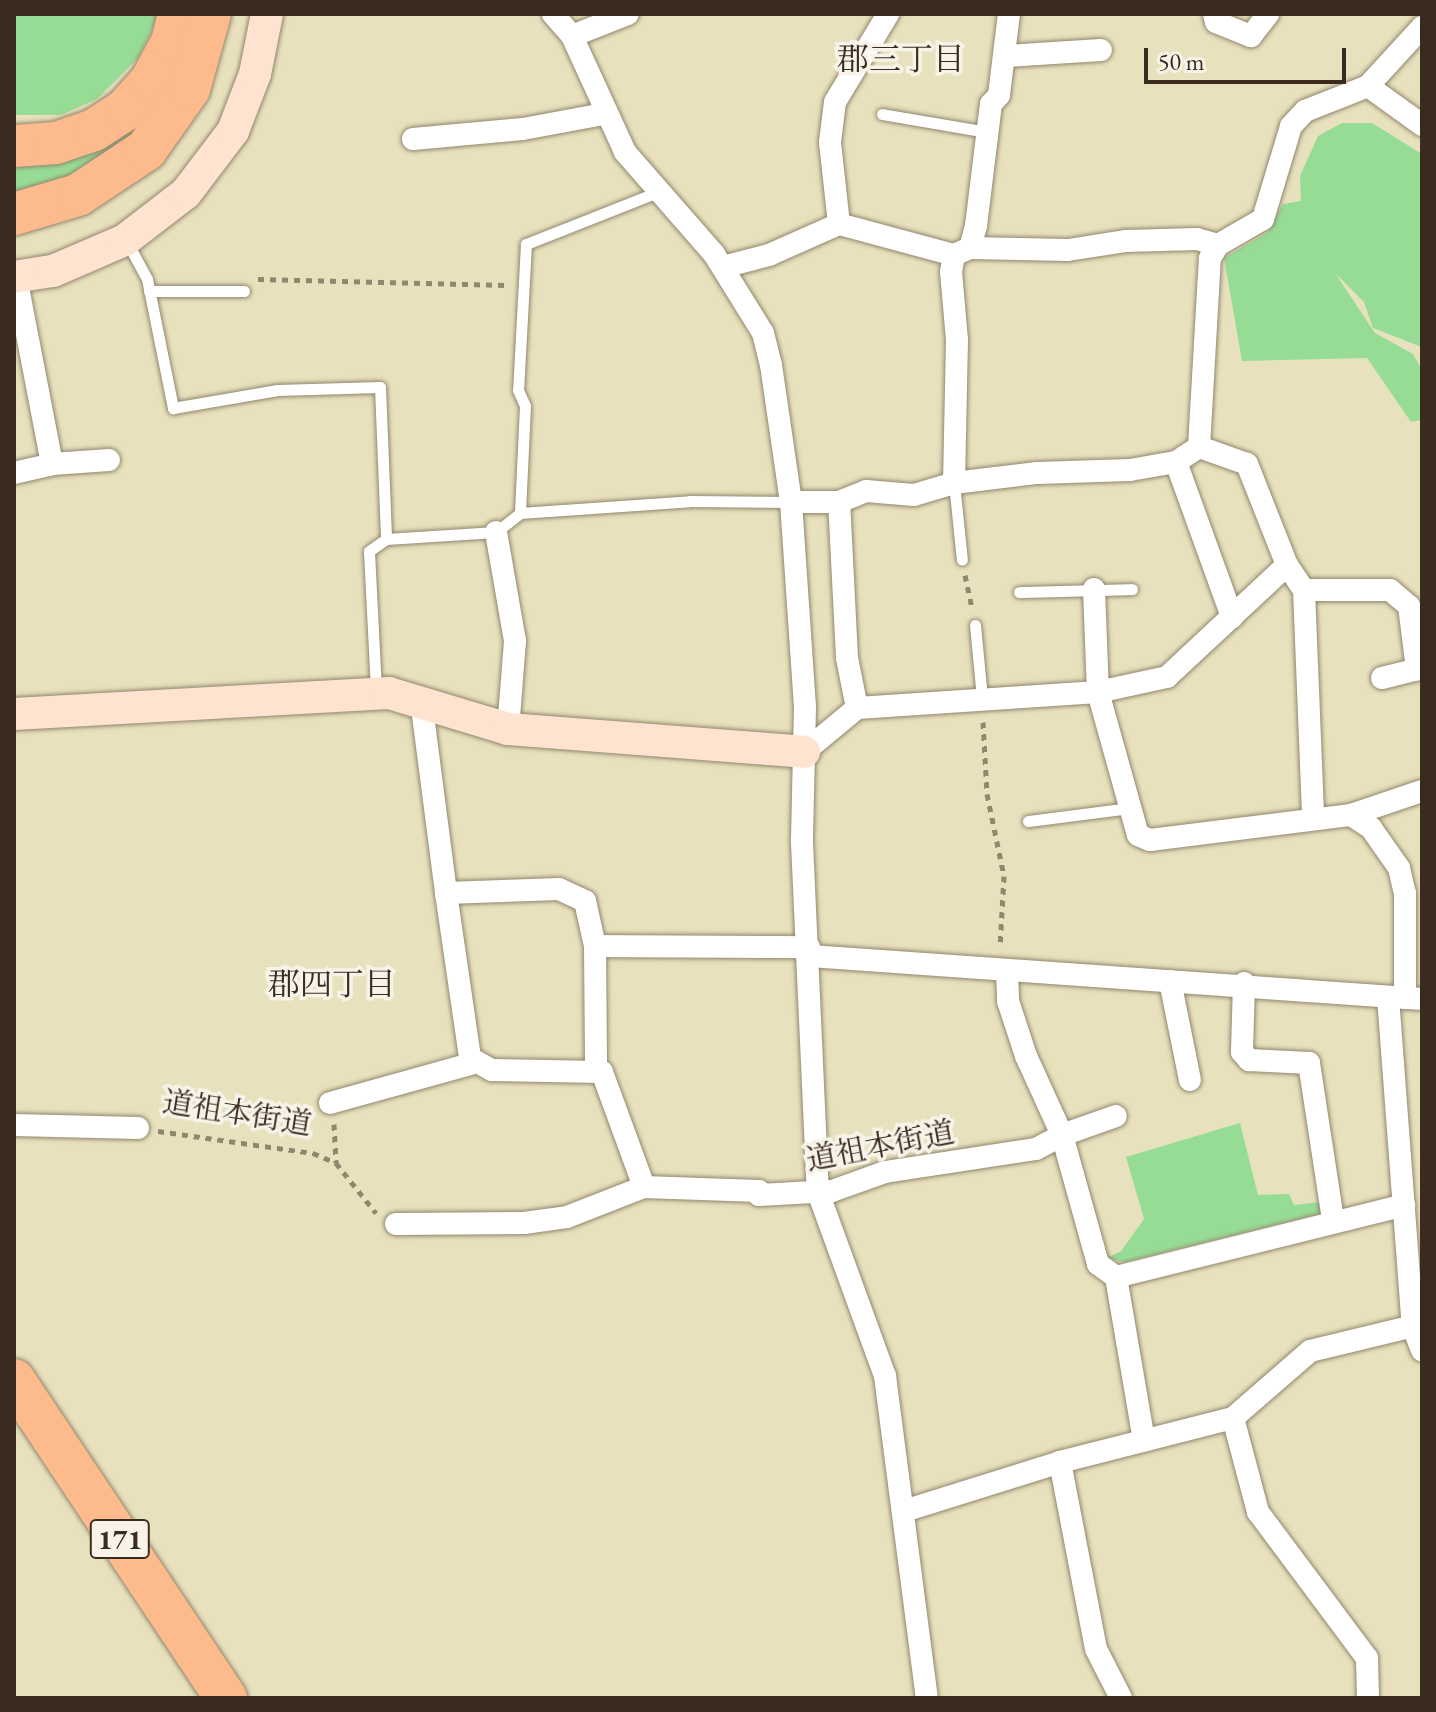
<!DOCTYPE html>
<html>
<head>
<meta charset="utf-8">
<style>
	body { margin:0 }
	#map { position:relative; width:1436px; height:1712px; overflow:hidden; background:#e8e1bd; font-family:"EB Garamond","Noto Serif JP",serif }
	div>[style] { position:absolute }
	[style*='--x'] { left:calc(var(--x)*1px); top:calc(var(--y)*1px); width:calc(var(--w)*1px); rotate:calc(var(--a)*1deg) }
	.green>* { inset:0; background:#97dc95 }
	.path>* { height:5px; margin-top:-2.5px; transform-origin:0; background:repeating-linear-gradient(90deg,#92866e 0 6px,transparent 0 12px) }
	.roads { filter:drop-shadow(0 0 2px #92866e) drop-shadow(0 0 2px #92866e) }
	.lane>* { height:11px; margin:-5.5px; padding:0 5.5px; transform-origin:5.5px; border-radius:5.5px; background:#fff }
	.street>* { height:22px; margin:-11px; padding:0 11px; transform-origin:11px; border-radius:11px; background:#fff }
	.secondary>* { height:32px; margin:-16px; padding:0 16px; transform-origin:16px; border-radius:16px; background:#fee3d1 }
	.highway>* { height:42px; margin:-21px; padding:0 21px; transform-origin:21px; border-radius:21px; background:#fcba8d }
	span { translate:-50% -50%; white-space:nowrap; text-align:center; line-height:1.15; -webkit-text-stroke:7px #f7f3e8; paint-order:stroke }
	.shield-label span { padding:2px 6px; background:#f7f3e8; border:2px solid; border-radius:6px; -webkit-text-stroke-width:0 }
	.shield-label { font-size:28px; color:#3b2a1e; font-weight:700 }
	.street-label { font-size:30px; color:#3b2a1e }
	.neighbourhood-label { font-size:32px; color:#3b2a1e }
	.frame { position:absolute; inset:0; border:16px solid #3b2a1e; pointer-events:none }
	.scale { position:absolute; left:1144px; top:48px; width:202px; height:36px; box-sizing:border-box; border:4px solid #3b2a1e; border-top:0; padding-left:10px; font-size:24px; line-height:28px; white-space:nowrap; color:#3b2a1e; -webkit-text-stroke:6px #f7f3e8; paint-order:stroke }
</style>
</head>
<body>
<div id="map">
	<div class="green">
		<i style="clip-path:polygon(14px 14px,159px 14px,139px 57px,97px 99px,61px 115px,14px 115px)"></i>
		<i style="clip-path:polygon(1342px 123px,1372px 123px,1422px 154px,1422px 347px,1373px 328px,1364px 302px,1335px 273px,1375px 333px,1413px 354px,1422px 370px,1422px 420px,1411px 422px,1367px 358px,1242px 361px,1224px 258px,1267px 233px,1283px 204px,1301px 201px,1300px 176px,1318px 136px)"></i>
		<i style="clip-path:polygon(134px 127px,136px 135px,80px 173px,14px 194px,14px 165px)"></i>
		<i style="clip-path:polygon(1240px 1123px,1258px 1195px,1289px 1194px,1294px 1205px,1320px 1202px,1323px 1213px,1124px 1262px,1107px 1258px,1121px 1251px,1144px 1219px,1126px 1157px)"></i>
	</div>
	<div class="path">
		<i style="--x:258;--y:279;--w:249;--a:1.4"></i>
		<i style="--x:965;--y:575;--w:34;--a:78"></i>
		<i style="--x:983;--y:722;--w:72;--a:86.8"></i>
		<i style="--x:987;--y:794;--w:84;--a:78.3"></i>
		<i style="--x:1004;--y:876;--w:71;--a:93.2"></i>
		<i style="--x:334;--y:1124;--w:39;--a:87"></i>
		<i style="--x:158;--y:1131;--w:157;--a:8.1"></i>
		<i style="--x:313;--y:1153;--w:25;--a:23"></i>
		<i style="--x:336;--y:1163;--w:64;--a:51.3"></i>
	</div>
	<div class="roads">
		<div class="lane">
			<i style="--x:882;--y:114;--w:107;--a:9.7"></i>
			<i style="--x:658;--y:192;--w:142;--a:158.5"></i>
			<i style="--x:526;--y:244;--w:146;--a:93.1"></i>
			<i style="--x:518;--y:390;--w:17;--a:66"></i>
			<i style="--x:525;--y:406;--w:107;--a:92.7"></i>
			<i style="--x:520;--y:513;--w:170;--a:-4"></i>
			<i style="--x:690;--y:501;--w:101;--a:0.6"></i>
			<i style="--x:127;--y:242;--w:42;--a:61.6"></i>
			<i style="--x:147;--y:279;--w:132;--a:78.6"></i>
			<i style="--x:173;--y:408;--w:106;--a:-9.8"></i>
			<i style="--x:277;--y:390;--w:103;--a:-1.7"></i>
			<i style="--x:380;--y:387;--w:152;--a:87.7"></i>
			<i style="--x:386;--y:539;--w:110;--a:-3.6"></i>
			<i style="--x:496;--y:532;--w:31;--a:-38"></i>
			<i style="--x:149;--y:291;--w:95;--a:0"></i>
			<i style="--x:954;--y:483;--w:77;--a:84.1"></i>
			<i style="--x:1019;--y:592;--w:113;--a:-1.5"></i>
			<i style="--x:975;--y:625;--w:73;--a:84.5"></i>
			<i style="--x:376;--y:690;--w:139;--a:-92.9"></i>
			<i style="--x:369;--y:551;--w:21;--a:-35"></i>
			<i style="--x:1028;--y:821;--w:103;--a:-7.3"></i>
		</div>
		<div class="street">
			<i style="--x:553;--y:14;--w:29;--a:49"></i>
			<i style="--x:572;--y:36;--w:128;--a:65.4"></i>
			<i style="--x:625;--y:152;--w:135;--a:48.9"></i>
			<i style="--x:714;--y:254;--w:93;--a:58.2"></i>
			<i style="--x:763;--y:333;--w:33;--a:76"></i>
			<i style="--x:771;--y:365;--w:138;--a:81.7"></i>
			<i style="--x:791;--y:502;--w:204;--a:86.1"></i>
			<i style="--x:805;--y:706;--w:137;--a:91.3"></i>
			<i style="--x:802;--y:843;--w:349;--a:87.4"></i>
			<i style="--x:818;--y:1192;--w:196;--a:70"></i>
			<i style="--x:885;--y:1376;--w:325;--a:82.6"></i>
			<i style="--x:1214;--y:14;--w:8;--a:76"></i>
			<i style="--x:1216;--y:22;--w:38;--a:22"></i>
			<i style="--x:1251;--y:36;--w:28;--a:-52"></i>
			<i style="--x:572;--y:36;--w:60;--a:-21.4"></i>
			<i style="--x:1006;--y:56;--w:95;--a:-3.6"></i>
			<i style="--x:1368;--y:86;--w:67;--a:35.8"></i>
			<i style="--x:413;--y:139;--w:110;--a:-5.2"></i>
			<i style="--x:523;--y:129;--w:82;--a:-10.5"></i>
			<i style="--x:839;--y:224;--w:82;--a:-96.3"></i>
			<i style="--x:830;--y:142;--w:40;--a:-82.9"></i>
			<i style="--x:835;--y:102;--w:103;--a:-58.9"></i>
			<i style="--x:970;--y:248;--w:98;--a:1.2"></i>
			<i style="--x:1068;--y:250;--w:59;--a:-8.8"></i>
			<i style="--x:1126;--y:241;--w:71;--a:-1.6"></i>
			<i style="--x:1197;--y:239;--w:22;--a:16"></i>
			<i style="--x:723;--y:267;--w:48;--a:-14.6"></i>
			<i style="--x:769;--y:255;--w:77;--a:-23.9"></i>
			<i style="--x:839;--y:224;--w:119;--a:15.1"></i>
			<i style="--x:16;--y:277;--w:190;--a:79.1"></i>
			<i style="--x:1176;--y:462;--w:165;--a:70.1"></i>
			<i style="--x:14;--y:473;--w:39;--a:-13"></i>
			<i style="--x:52;--y:464;--w:57;--a:-4"></i>
			<i style="--x:954;--y:483;--w:143;--a:-88.8"></i>
			<i style="--x:957;--y:340;--w:68;--a:-95"></i>
			<i style="--x:951;--y:272;--w:17;--a:-80"></i>
			<i style="--x:954;--y:255;--w:17;--a:-24"></i>
			<i style="--x:970;--y:248;--w:23;--a:-75"></i>
			<i style="--x:976;--y:226;--w:123;--a:-83"></i>
			<i style="--x:991;--y:104;--w:12;--a:-48"></i>
			<i style="--x:999;--y:95;--w:82;--a:-83"></i>
			<i style="--x:791;--y:502;--w:48;--a:0"></i>
			<i style="--x:839;--y:502;--w:29;--a:-22"></i>
			<i style="--x:866;--y:491;--w:48;--a:4.8"></i>
			<i style="--x:914;--y:495;--w:42;--a:-16.7"></i>
			<i style="--x:954;--y:483;--w:84;--a:-6.9"></i>
			<i style="--x:1037;--y:473;--w:93;--a:-1.8"></i>
			<i style="--x:1130;--y:470;--w:47;--a:-9.9"></i>
			<i style="--x:1176;--y:462;--w:27;--a:-33"></i>
			<i style="--x:1199;--y:447;--w:189;--a:-86.7"></i>
			<i style="--x:1210;--y:258;--w:15;--a:-58"></i>
			<i style="--x:1218;--y:245;--w:52;--a:-30"></i>
			<i style="--x:1263;--y:219;--w:97;--a:-73.2"></i>
			<i style="--x:1291;--y:126;--w:21;--a:-47"></i>
			<i style="--x:1305;--y:111;--w:68;--a:-21.6"></i>
			<i style="--x:1368;--y:86;--w:80;--a:-47.5"></i>
			<i style="--x:496;--y:532;--w:111;--a:80.1"></i>
			<i style="--x:515;--y:641;--w:88;--a:94.5"></i>
			<i style="--x:1287;--y:565;--w:30;--a:56"></i>
			<i style="--x:1304;--y:590;--w:228;--a:87.7"></i>
			<i style="--x:1094;--y:589;--w:103;--a:87.8"></i>
			<i style="--x:1098;--y:692;--w:71;--a:-12.3"></i>
			<i style="--x:1167;--y:677;--w:164;--a:-43"></i>
			<i style="--x:1287;--y:565;--w:109;--a:-111.6"></i>
			<i style="--x:1247;--y:464;--w:51;--a:-160.5"></i>
			<i style="--x:1304;--y:590;--w:86;--a:0"></i>
			<i style="--x:1390;--y:590;--w:25;--a:40"></i>
			<i style="--x:1409;--y:606;--w:64;--a:82.8"></i>
			<i style="--x:1382;--y:678;--w:41;--a:-14"></i>
			<i style="--x:421;--y:700;--w:195;--a:82.6"></i>
			<i style="--x:446;--y:893;--w:113;--a:-2"></i>
			<i style="--x:559;--y:889;--w:29;--a:25"></i>
			<i style="--x:585;--y:901;--w:46;--a:77.5"></i>
			<i style="--x:595;--y:946;--w:124;--a:89.5"></i>
			<i style="--x:857;--y:708;--w:242;--a:-3.8"></i>
			<i style="--x:1098;--y:692;--w:148;--a:74.4"></i>
			<i style="--x:1138;--y:835;--w:13;--a:23"></i>
			<i style="--x:1150;--y:840;--w:203;--a:-7.1"></i>
			<i style="--x:1351;--y:815;--w:24;--a:33"></i>
			<i style="--x:1371;--y:828;--w:49;--a:55"></i>
			<i style="--x:1399;--y:868;--w:26;--a:77"></i>
			<i style="--x:1405;--y:893;--w:105;--a:90"></i>
			<i style="--x:804;--y:752;--w:69;--a:-39.7"></i>
			<i style="--x:857;--y:708;--w:51;--a:-101.3"></i>
			<i style="--x:847;--y:658;--w:156;--a:-92.9"></i>
			<i style="--x:1351;--y:815;--w:75;--a:-18.7"></i>
			<i style="--x:446;--y:893;--w:167;--a:81.7"></i>
			<i style="--x:470;--y:1058;--w:25;--a:29"></i>
			<i style="--x:492;--y:1070;--w:110;--a:1"></i>
			<i style="--x:602;--y:1072;--w:122;--a:69.9"></i>
			<i style="--x:595;--y:946;--w:214;--a:0.3"></i>
			<i style="--x:810;--y:956;--w:614;--a:4.02"></i>
			<i style="--x:1007;--y:970;--w:31;--a:88"></i>
			<i style="--x:1008;--y:1001;--w:58;--a:71.9"></i>
			<i style="--x:1026;--y:1056;--w:87;--a:65.5"></i>
			<i style="--x:1062;--y:1135;--w:57;--a:-19.4"></i>
			<i style="--x:1170;--y:981;--w:101;--a:78.6"></i>
			<i style="--x:1244;--y:983;--w:69;--a:91.7"></i>
			<i style="--x:1242;--y:1052;--w:11;--a:49"></i>
			<i style="--x:1249;--y:1060;--w:60;--a:2.9"></i>
			<i style="--x:1309;--y:1063;--w:159;--a:81.3"></i>
			<i style="--x:1388;--y:997;--w:331;--a:85.7"></i>
			<i style="--x:1413;--y:1327;--w:25;--a:69"></i>
			<i style="--x:330;--y:1103;--w:149;--a:-15.5"></i>
			<i style="--x:14;--y:1125;--w:124;--a:1.4"></i>
			<i style="--x:396;--y:1224;--w:128;--a:-0.4"></i>
			<i style="--x:524;--y:1223;--w:43;--a:-7.9"></i>
			<i style="--x:567;--y:1217;--w:83;--a:-21.3"></i>
			<i style="--x:644;--y:1187;--w:115;--a:2"></i>
			<i style="--x:759;--y:1191;--w:4;--a:90"></i>
			<i style="--x:759;--y:1195;--w:73;--a:-3.1"></i>
			<i style="--x:832;--y:1191;--w:56;--a:-19.7"></i>
			<i style="--x:885;--y:1172;--w:153;--a:-8.7"></i>
			<i style="--x:1036;--y:1149;--w:30;--a:-28"></i>
			<i style="--x:1062;--y:1135;--w:134;--a:74.4"></i>
			<i style="--x:1098;--y:1264;--w:22;--a:36"></i>
			<i style="--x:1116;--y:1277;--w:166;--a:80.3"></i>
			<i style="--x:1116;--y:1277;--w:297;--a:-14"></i>
			<i style="--x:1233;--y:1418;--w:97;--a:75.1"></i>
			<i style="--x:1258;--y:1512;--w:182;--a:53.3"></i>
			<i style="--x:1367;--y:1658;--w:40;--a:88.6"></i>
			<i style="--x:1060;--y:1462;--w:190;--a:79.1"></i>
			<i style="--x:1096;--y:1649;--w:55;--a:63"></i>
			<i style="--x:904;--y:1511;--w:164;--a:-17.4"></i>
			<i style="--x:1060;--y:1462;--w:179;--a:-14.3"></i>
			<i style="--x:1233;--y:1418;--w:102;--a:-41"></i>
			<i style="--x:1310;--y:1351;--w:115;--a:-13.6"></i>
		</div>
		<div class="secondary">
			<i style="--x:14;--y:277;--w:39;--a:-9"></i>
			<i style="--x:53;--y:271;--w:78;--a:-23.3"></i>
			<i style="--x:125;--y:240;--w:77;--a:-37.6"></i>
			<i style="--x:186;--y:193;--w:78;--a:-52.8"></i>
			<i style="--x:233;--y:131;--w:61;--a:-68.9"></i>
			<i style="--x:255;--y:74;--w:61;--a:-78.7"></i>
			<i style="--x:14;--y:714;--w:376;--a:-3.2"></i>
			<i style="--x:389;--y:693;--w:124;--a:16.8"></i>
			<i style="--x:508;--y:729;--w:297;--a:4.4"></i>
		</div>
		<div class="highway">
			<i style="--x:14;--y:146;--w:42;--a:-4.1"></i>
			<i style="--x:56;--y:143;--w:40;--a:-18.9"></i>
			<i style="--x:94;--y:130;--w:37;--a:-33"></i>
			<i style="--x:125;--y:110;--w:39;--a:-48"></i>
			<i style="--x:151;--y:81;--w:44;--a:-61.7"></i>
			<i style="--x:172;--y:42;--w:29;--a:-76"></i>
			<i style="--x:14;--y:214;--w:67;--a:-16.5"></i>
			<i style="--x:78;--y:195;--w:82;--a:-33.5"></i>
			<i style="--x:146;--y:150;--w:75;--a:-54.8"></i>
			<i style="--x:189;--y:89;--w:78;--a:-74.4"></i>
			<i style="--x:14;--y:1380;--w:382;--a:56.3"></i>
		</div>
	</div>
	<div class="shield-label">
		<span style="left:120px;top:1539px">171</span>
	</div>
	<div class="street-label">
		<span style="left:237px;top:1113px;rotate:9deg">道祖本街道</span>
		<span style="left:880px;top:1146px;rotate:-11deg">道祖本街道</span>
	</div>
	<div class="neighbourhood-label">
		<span style="left:901px;top:59px">郡三丁目</span>
		<span style="left:332px;top:984px">郡四丁目</span>
	</div>
	<div class="frame"></div>
	<div class="scale">50 m</div>
</div>
</body>
</html>
